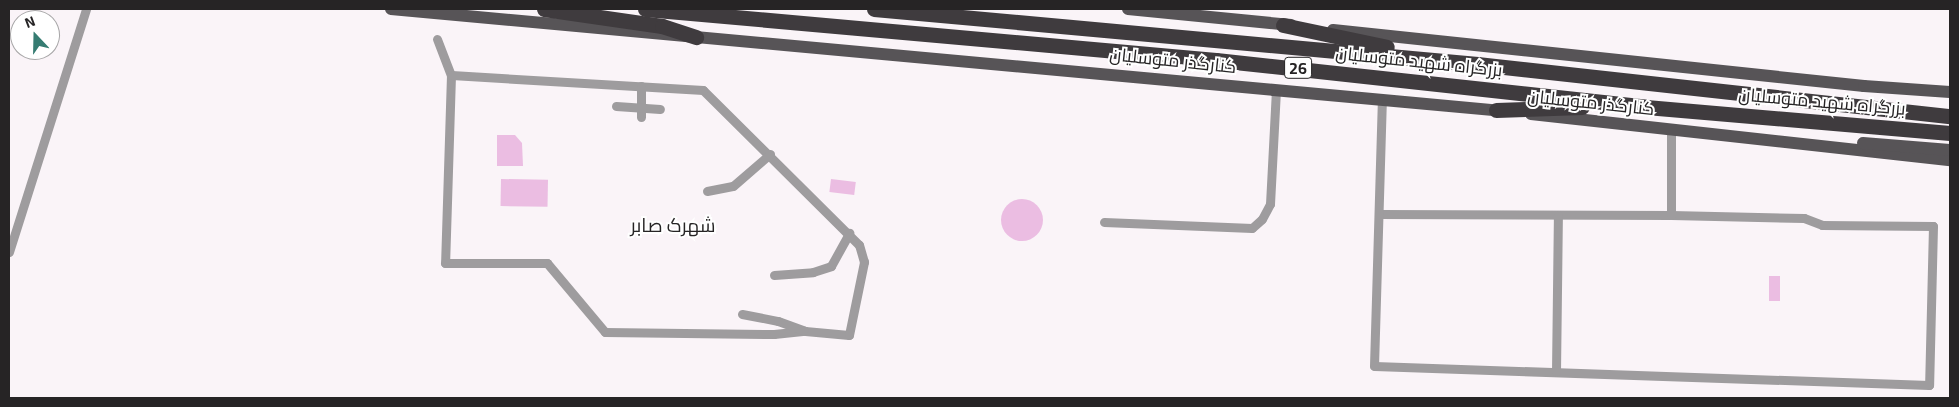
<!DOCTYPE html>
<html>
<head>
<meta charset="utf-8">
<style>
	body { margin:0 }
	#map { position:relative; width:1959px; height:407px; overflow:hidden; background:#faf4f8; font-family:Georgia,Cairo,serif }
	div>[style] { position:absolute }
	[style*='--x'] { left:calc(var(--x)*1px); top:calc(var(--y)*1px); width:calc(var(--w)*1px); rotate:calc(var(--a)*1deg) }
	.green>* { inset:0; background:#ebbde2; transform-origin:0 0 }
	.round { border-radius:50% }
	.street>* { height:9px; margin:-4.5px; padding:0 4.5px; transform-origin:4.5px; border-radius:4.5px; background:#9e9c9e }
	.primary>* { height:12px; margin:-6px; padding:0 6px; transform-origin:6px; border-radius:6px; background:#575457 }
	.highway>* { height:15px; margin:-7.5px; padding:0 7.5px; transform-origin:7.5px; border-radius:7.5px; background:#3f3b3e }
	span { translate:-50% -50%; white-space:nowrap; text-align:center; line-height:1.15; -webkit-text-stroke:4px #fff; paint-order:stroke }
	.shield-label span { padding:1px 4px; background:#fff; border:1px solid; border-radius:4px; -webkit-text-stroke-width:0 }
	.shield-label { font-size:16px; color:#262425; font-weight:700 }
	.street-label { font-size:18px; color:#262425 }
	.neighbourhood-label { font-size:19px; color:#262425 }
	.frame { position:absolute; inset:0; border:10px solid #262425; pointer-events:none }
	.north { position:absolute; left:10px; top:10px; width:50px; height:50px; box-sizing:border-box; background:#fff; border:1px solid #a8a7a8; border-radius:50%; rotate:339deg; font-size:14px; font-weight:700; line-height:20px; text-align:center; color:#262425 }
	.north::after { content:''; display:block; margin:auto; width:18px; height:22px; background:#367c72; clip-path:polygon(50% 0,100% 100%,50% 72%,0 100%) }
</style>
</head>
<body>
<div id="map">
	<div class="green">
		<i style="clip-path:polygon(497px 135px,515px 135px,522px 143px,523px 166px,497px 166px)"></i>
		<i style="left:501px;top:179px;width:47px;height:27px;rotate:1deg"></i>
		<i style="left:831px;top:179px;width:25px;height:13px;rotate:7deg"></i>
		<i class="round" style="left:1001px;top:199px;width:42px;height:42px"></i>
		<i style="left:1769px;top:276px;width:11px;height:25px"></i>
	</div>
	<div class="street">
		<i style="--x:437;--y:39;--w:39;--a:69"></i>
		<i style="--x:451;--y:75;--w:188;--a:91.8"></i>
		<i style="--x:445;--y:263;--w:102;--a:0"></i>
		<i style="--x:547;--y:263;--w:90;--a:50"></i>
		<i style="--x:605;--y:332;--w:169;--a:0.7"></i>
		<i style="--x:774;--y:334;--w:31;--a:-6"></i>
		<i style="--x:805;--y:331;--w:44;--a:5.2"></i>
		<i style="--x:849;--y:335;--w:75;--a:-78.4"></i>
		<i style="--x:864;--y:262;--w:18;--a:-106"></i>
		<i style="--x:859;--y:245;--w:220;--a:-135.2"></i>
		<i style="--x:703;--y:90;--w:252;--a:-176.6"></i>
		<i style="--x:641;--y:86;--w:31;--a:90"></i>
		<i style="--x:616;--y:106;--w:44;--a:3.9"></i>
		<i style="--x:707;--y:191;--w:26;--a:-11"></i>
		<i style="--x:733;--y:186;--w:49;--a:-40.9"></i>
		<i style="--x:1379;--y:214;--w:292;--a:0.2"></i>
		<i style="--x:1671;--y:215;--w:133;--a:1.3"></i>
		<i style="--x:1804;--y:218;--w:19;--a:21"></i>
		<i style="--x:1822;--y:225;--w:111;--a:0.5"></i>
		<i style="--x:1933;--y:226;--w:159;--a:91.4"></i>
		<i style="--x:1929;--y:385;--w:555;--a:-178.04"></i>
		<i style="--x:1374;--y:366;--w:266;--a:-88.3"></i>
		<i style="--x:1671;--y:215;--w:86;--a:-90"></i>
		<i style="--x:1104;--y:222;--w:148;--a:2.3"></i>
		<i style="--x:1252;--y:228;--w:13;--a:-42"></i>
		<i style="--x:1262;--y:219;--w:17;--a:-62"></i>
		<i style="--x:1270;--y:204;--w:115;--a:-87"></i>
		<i style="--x:9;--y:252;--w:255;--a:-72.4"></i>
		<i style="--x:774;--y:275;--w:39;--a:-4"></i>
		<i style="--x:813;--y:272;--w:19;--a:-18"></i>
		<i style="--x:831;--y:266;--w:38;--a:-61"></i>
		<i style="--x:742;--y:314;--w:37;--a:11"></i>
		<i style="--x:778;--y:321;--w:27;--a:20"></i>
		<i style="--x:1556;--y:372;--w:157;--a:-89.3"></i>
	</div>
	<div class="primary">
		<i style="--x:391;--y:9;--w:1118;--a:5.24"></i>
		<i style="--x:1128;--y:9;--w:164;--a:5.6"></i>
		<i style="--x:1333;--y:30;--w:534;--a:6.02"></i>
		<i style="--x:1864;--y:86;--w:86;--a:4"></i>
		<i style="--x:1531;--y:114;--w:422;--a:6.3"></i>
		<i style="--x:1863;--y:143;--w:87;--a:4.6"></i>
	</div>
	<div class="highway">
		<i style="--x:544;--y:9;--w:119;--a:8.2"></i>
		<i style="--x:662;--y:26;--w:36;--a:18"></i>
		<i style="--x:645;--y:9;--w:573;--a:5.1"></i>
		<i style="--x:1216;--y:60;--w:433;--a:6.2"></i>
		<i style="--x:1646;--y:107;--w:305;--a:4.9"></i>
		<i style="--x:874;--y:9;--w:606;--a:5.21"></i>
		<i style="--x:1477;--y:64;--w:476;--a:6.3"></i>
		<i style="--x:1283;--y:25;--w:106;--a:11.9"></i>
		<i style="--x:1496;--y:110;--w:86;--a:-2"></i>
	</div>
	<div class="shield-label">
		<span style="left:1298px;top:68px">26</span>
	</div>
	<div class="street-label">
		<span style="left:1173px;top:61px;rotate:6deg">کنارگذر متوسلیان</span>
		<span style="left:1419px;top:62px;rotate:6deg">بزرگراه شهید متوسلیان</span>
		<span style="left:1822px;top:102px;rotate:5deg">بزرگراه شهید متوسلیان</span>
		<span style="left:1591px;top:103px;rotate:6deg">کنارگذر متوسلیان</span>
	</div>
	<div class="neighbourhood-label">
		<span style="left:673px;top:226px">شهرک صابر</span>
	</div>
	<div class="frame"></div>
	<div class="north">N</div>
</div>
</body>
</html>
